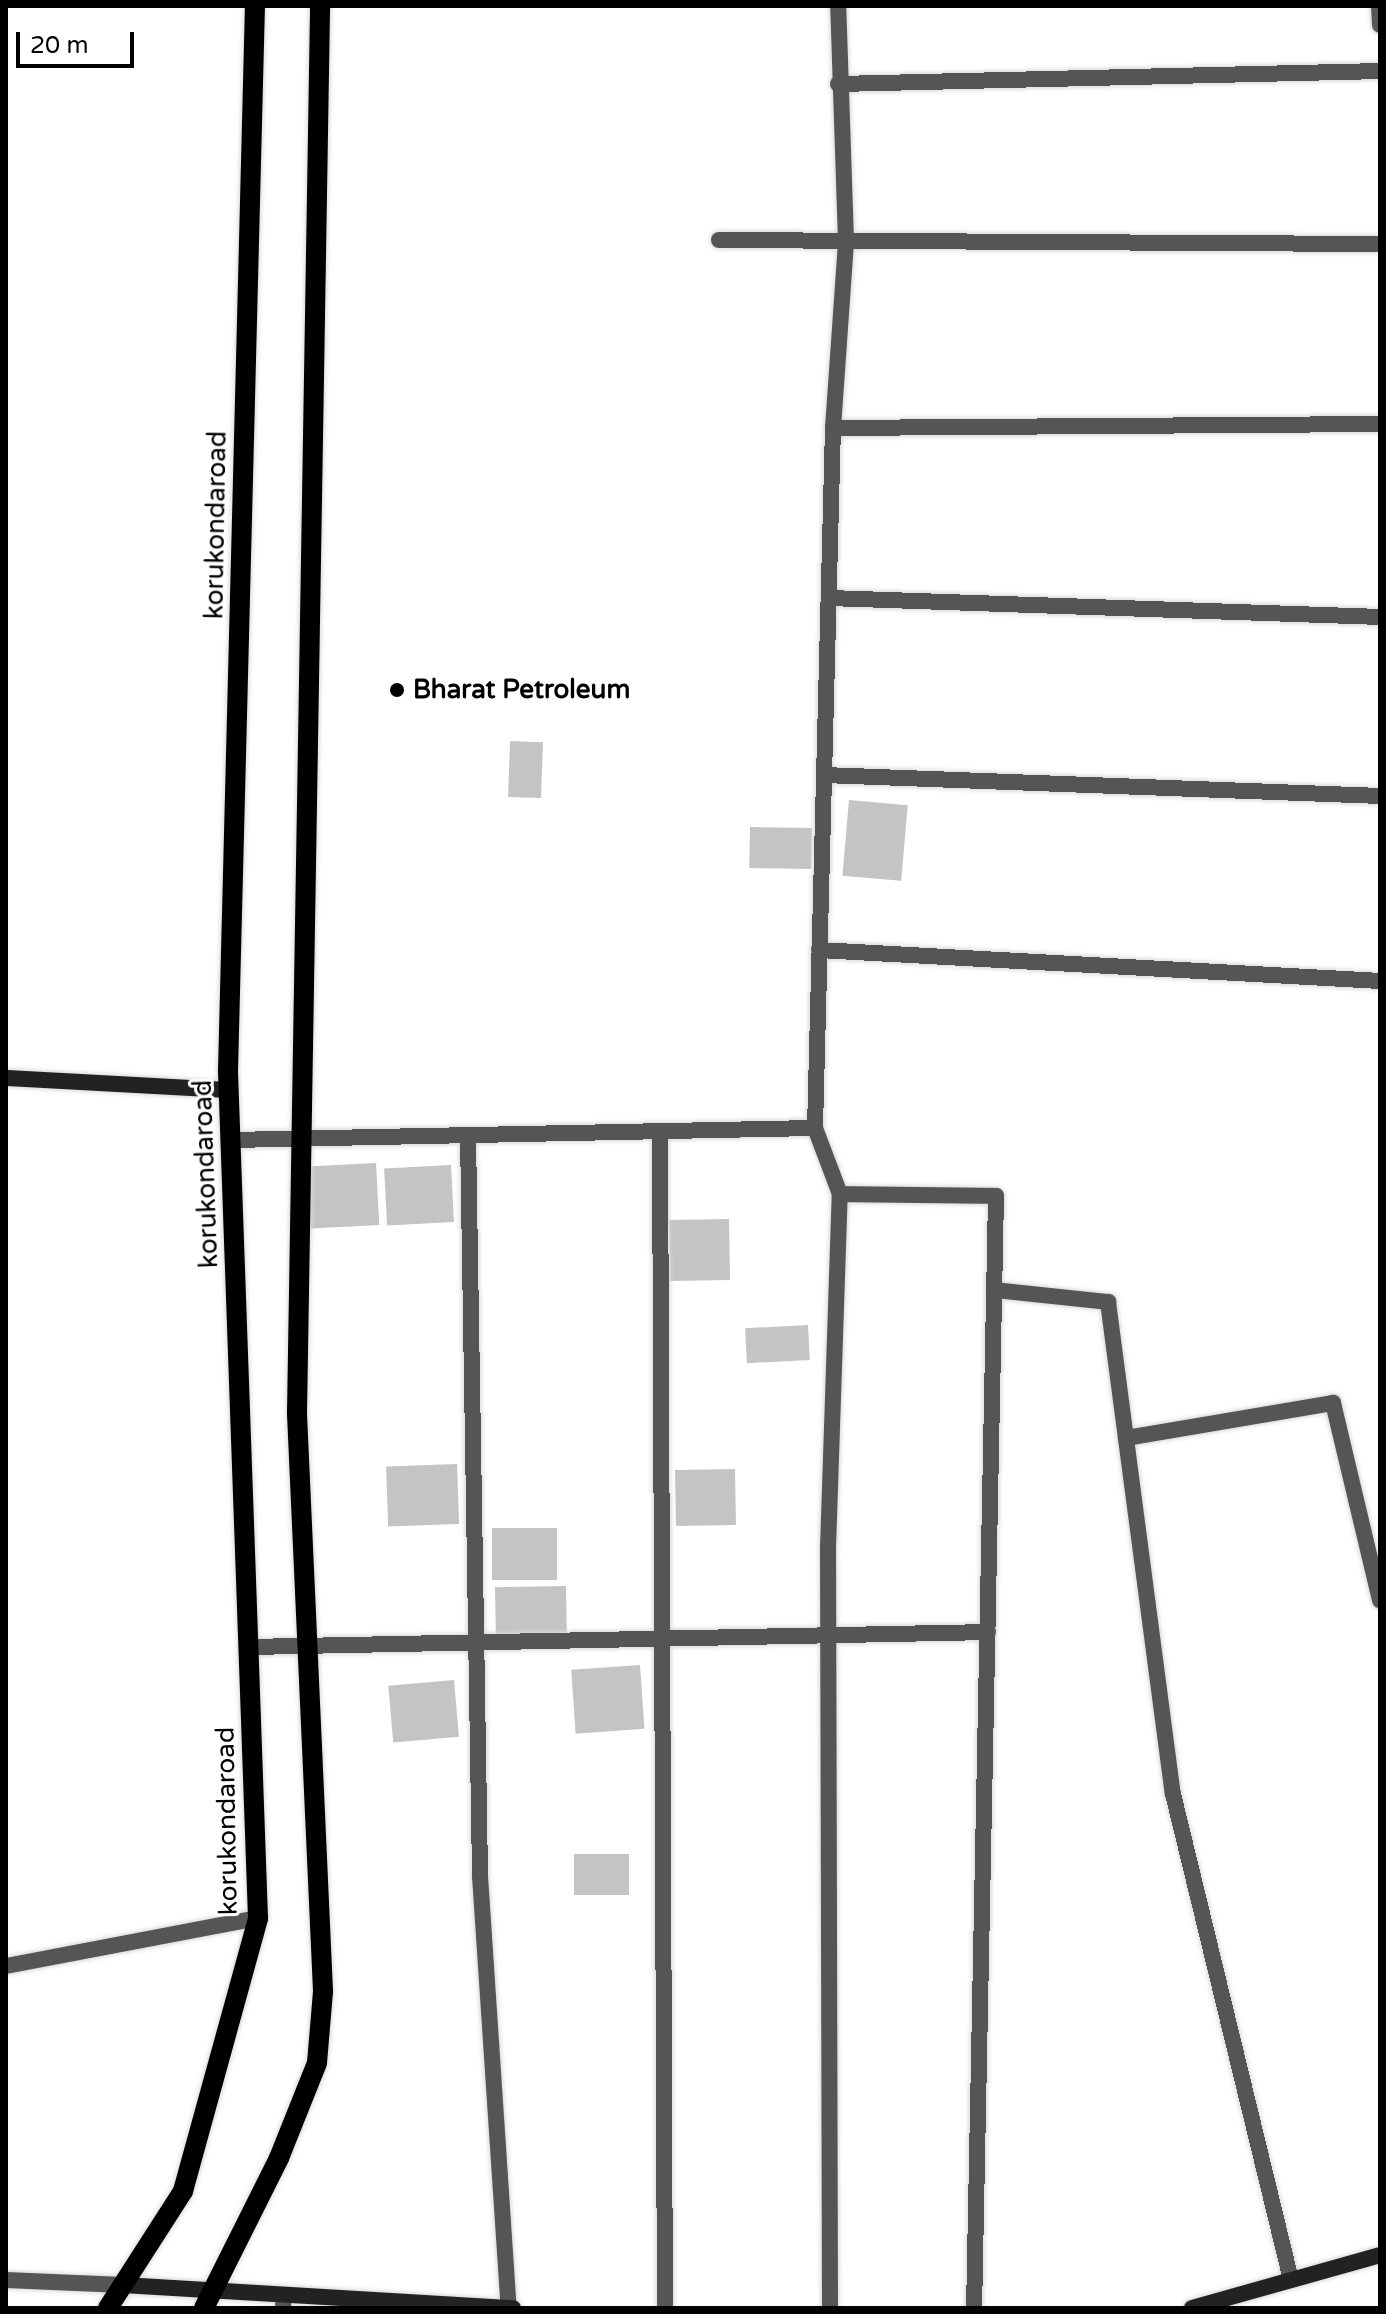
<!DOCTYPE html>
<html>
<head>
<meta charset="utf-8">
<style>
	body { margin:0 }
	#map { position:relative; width:1386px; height:2314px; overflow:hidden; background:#fff; font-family:"Varela Round",sans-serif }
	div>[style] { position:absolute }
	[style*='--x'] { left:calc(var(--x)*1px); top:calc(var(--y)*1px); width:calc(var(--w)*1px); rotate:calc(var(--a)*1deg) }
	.building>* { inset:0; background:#c4c4c4; transform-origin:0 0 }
	.roads { filter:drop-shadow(0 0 2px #dbdbdb) drop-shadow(0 0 2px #dbdbdb) }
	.minor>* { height:16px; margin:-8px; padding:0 8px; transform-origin:8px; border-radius:8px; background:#555 }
	.secondary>* { height:16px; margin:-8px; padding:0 8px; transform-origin:8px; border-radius:8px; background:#222 }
	.primary>* { height:20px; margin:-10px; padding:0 10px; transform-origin:10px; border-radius:10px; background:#000 }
	.dots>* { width:22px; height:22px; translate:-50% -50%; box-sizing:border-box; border:4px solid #fff; border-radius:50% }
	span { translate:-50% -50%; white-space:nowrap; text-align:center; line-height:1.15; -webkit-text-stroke:6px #fff; paint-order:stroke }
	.street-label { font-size:26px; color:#000 }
	.poi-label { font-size:26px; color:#000; font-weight:700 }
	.left { translate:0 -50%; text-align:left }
	.frame { position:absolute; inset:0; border:8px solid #000; pointer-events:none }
	.scale { position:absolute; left:16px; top:32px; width:118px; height:36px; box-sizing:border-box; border:4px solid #000; border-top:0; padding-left:10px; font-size:24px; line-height:28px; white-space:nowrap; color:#000; -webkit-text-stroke:6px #fff; paint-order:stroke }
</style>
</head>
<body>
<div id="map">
	<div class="building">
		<i style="left:510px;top:741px;width:33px;height:56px;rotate:2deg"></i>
		<i style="left:849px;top:800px;width:59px;height:76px;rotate:5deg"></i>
		<i style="left:750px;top:827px;width:62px;height:41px;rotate:1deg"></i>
		<i style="left:376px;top:1163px;width:62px;height:73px;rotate:87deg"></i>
		<i style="left:451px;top:1165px;width:57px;height:67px;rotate:87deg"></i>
		<i style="left:729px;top:1219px;width:61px;height:60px;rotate:89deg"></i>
		<i style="left:808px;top:1325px;width:35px;height:63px;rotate:87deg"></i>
		<i style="left:457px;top:1464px;width:60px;height:71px;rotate:88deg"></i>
		<i style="left:735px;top:1469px;width:56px;height:60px;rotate:89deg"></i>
		<i style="left:557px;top:1528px;width:52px;height:65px;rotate:90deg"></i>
		<i style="left:566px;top:1586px;width:50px;height:71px;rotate:89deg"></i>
		<i style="left:640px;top:1665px;width:64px;height:69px;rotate:86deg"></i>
		<i style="left:454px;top:1680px;width:57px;height:66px;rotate:85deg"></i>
		<i style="left:574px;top:1854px;width:55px;height:41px"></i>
	</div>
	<div class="roads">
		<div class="minor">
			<i style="--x:1379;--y:6;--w:19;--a:87"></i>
			<i style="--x:838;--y:84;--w:542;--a:-1.37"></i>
			<i style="--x:719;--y:240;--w:661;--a:0.35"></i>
			<i style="--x:833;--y:428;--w:547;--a:-0.42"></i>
			<i style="--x:829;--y:598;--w:551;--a:1.97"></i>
			<i style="--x:824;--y:775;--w:556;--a:2.16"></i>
			<i style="--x:819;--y:950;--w:562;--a:3.16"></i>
			<i style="--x:815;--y:1128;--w:700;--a:-88.53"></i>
			<i style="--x:833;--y:428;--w:187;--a:-86"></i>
			<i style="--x:846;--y:241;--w:235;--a:-91.9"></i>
			<i style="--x:660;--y:1131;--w:1177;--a:89.76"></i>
			<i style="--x:468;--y:1135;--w:741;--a:89.07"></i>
			<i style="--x:480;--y:1876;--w:433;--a:86.2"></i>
			<i style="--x:231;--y:1140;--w:584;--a:-1.18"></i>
			<i style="--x:815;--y:1128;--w:71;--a:69.3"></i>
			<i style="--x:840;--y:1194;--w:156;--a:0.7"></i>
			<i style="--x:996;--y:1196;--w:1112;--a:91.13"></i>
			<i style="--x:994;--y:1290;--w:115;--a:6"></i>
			<i style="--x:1108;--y:1302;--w:496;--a:82.5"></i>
			<i style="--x:1173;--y:1794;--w:500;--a:76.35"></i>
			<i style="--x:1126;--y:1438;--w:210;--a:-9.6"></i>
			<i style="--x:1333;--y:1403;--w:203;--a:76.6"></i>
			<i style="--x:249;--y:1647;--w:739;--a:-1.16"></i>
			<i style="--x:6;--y:1966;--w:257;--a:-10.8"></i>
			<i style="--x:6;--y:2280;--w:117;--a:2.4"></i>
			<i style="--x:283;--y:2308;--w:13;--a:-86"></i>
			<i style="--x:830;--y:2308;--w:760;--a:-90.15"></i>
			<i style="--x:828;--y:1548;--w:354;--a:-88.1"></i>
		</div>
		<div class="secondary">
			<i style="--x:6;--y:1078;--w:223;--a:3.1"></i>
			<i style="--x:123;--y:2285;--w:391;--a:3.4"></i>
			<i style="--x:1192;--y:2308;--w:195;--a:-15.7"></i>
		</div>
		<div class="primary">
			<i style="--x:108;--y:2308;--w:139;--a:-57.3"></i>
			<i style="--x:183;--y:2191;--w:283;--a:-74.6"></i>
			<i style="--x:258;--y:1918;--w:848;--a:-92.03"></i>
			<i style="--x:228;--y:1071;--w:1065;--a:-88.55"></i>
			<i style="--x:204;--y:2308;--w:168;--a:-63.4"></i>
			<i style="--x:279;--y:2158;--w:102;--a:-68.2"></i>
			<i style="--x:317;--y:2063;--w:72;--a:-85.2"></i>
			<i style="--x:323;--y:1991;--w:579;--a:-92.58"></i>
			<i style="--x:297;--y:1413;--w:1407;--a:-89.06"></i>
		</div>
	</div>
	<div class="dots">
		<i style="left:397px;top:690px;background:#000"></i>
	</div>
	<div class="street-label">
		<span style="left:216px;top:525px;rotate:-89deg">korukondaroad</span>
		<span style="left:206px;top:1174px;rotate:-92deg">korukondaroad</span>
		<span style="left:227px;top:1821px;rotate:-91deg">korukondaroad</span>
	</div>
	<div class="poi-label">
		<span class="left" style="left:413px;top:690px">Bharat Petroleum</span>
	</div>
	<div class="frame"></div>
	<div class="scale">20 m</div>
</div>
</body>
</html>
